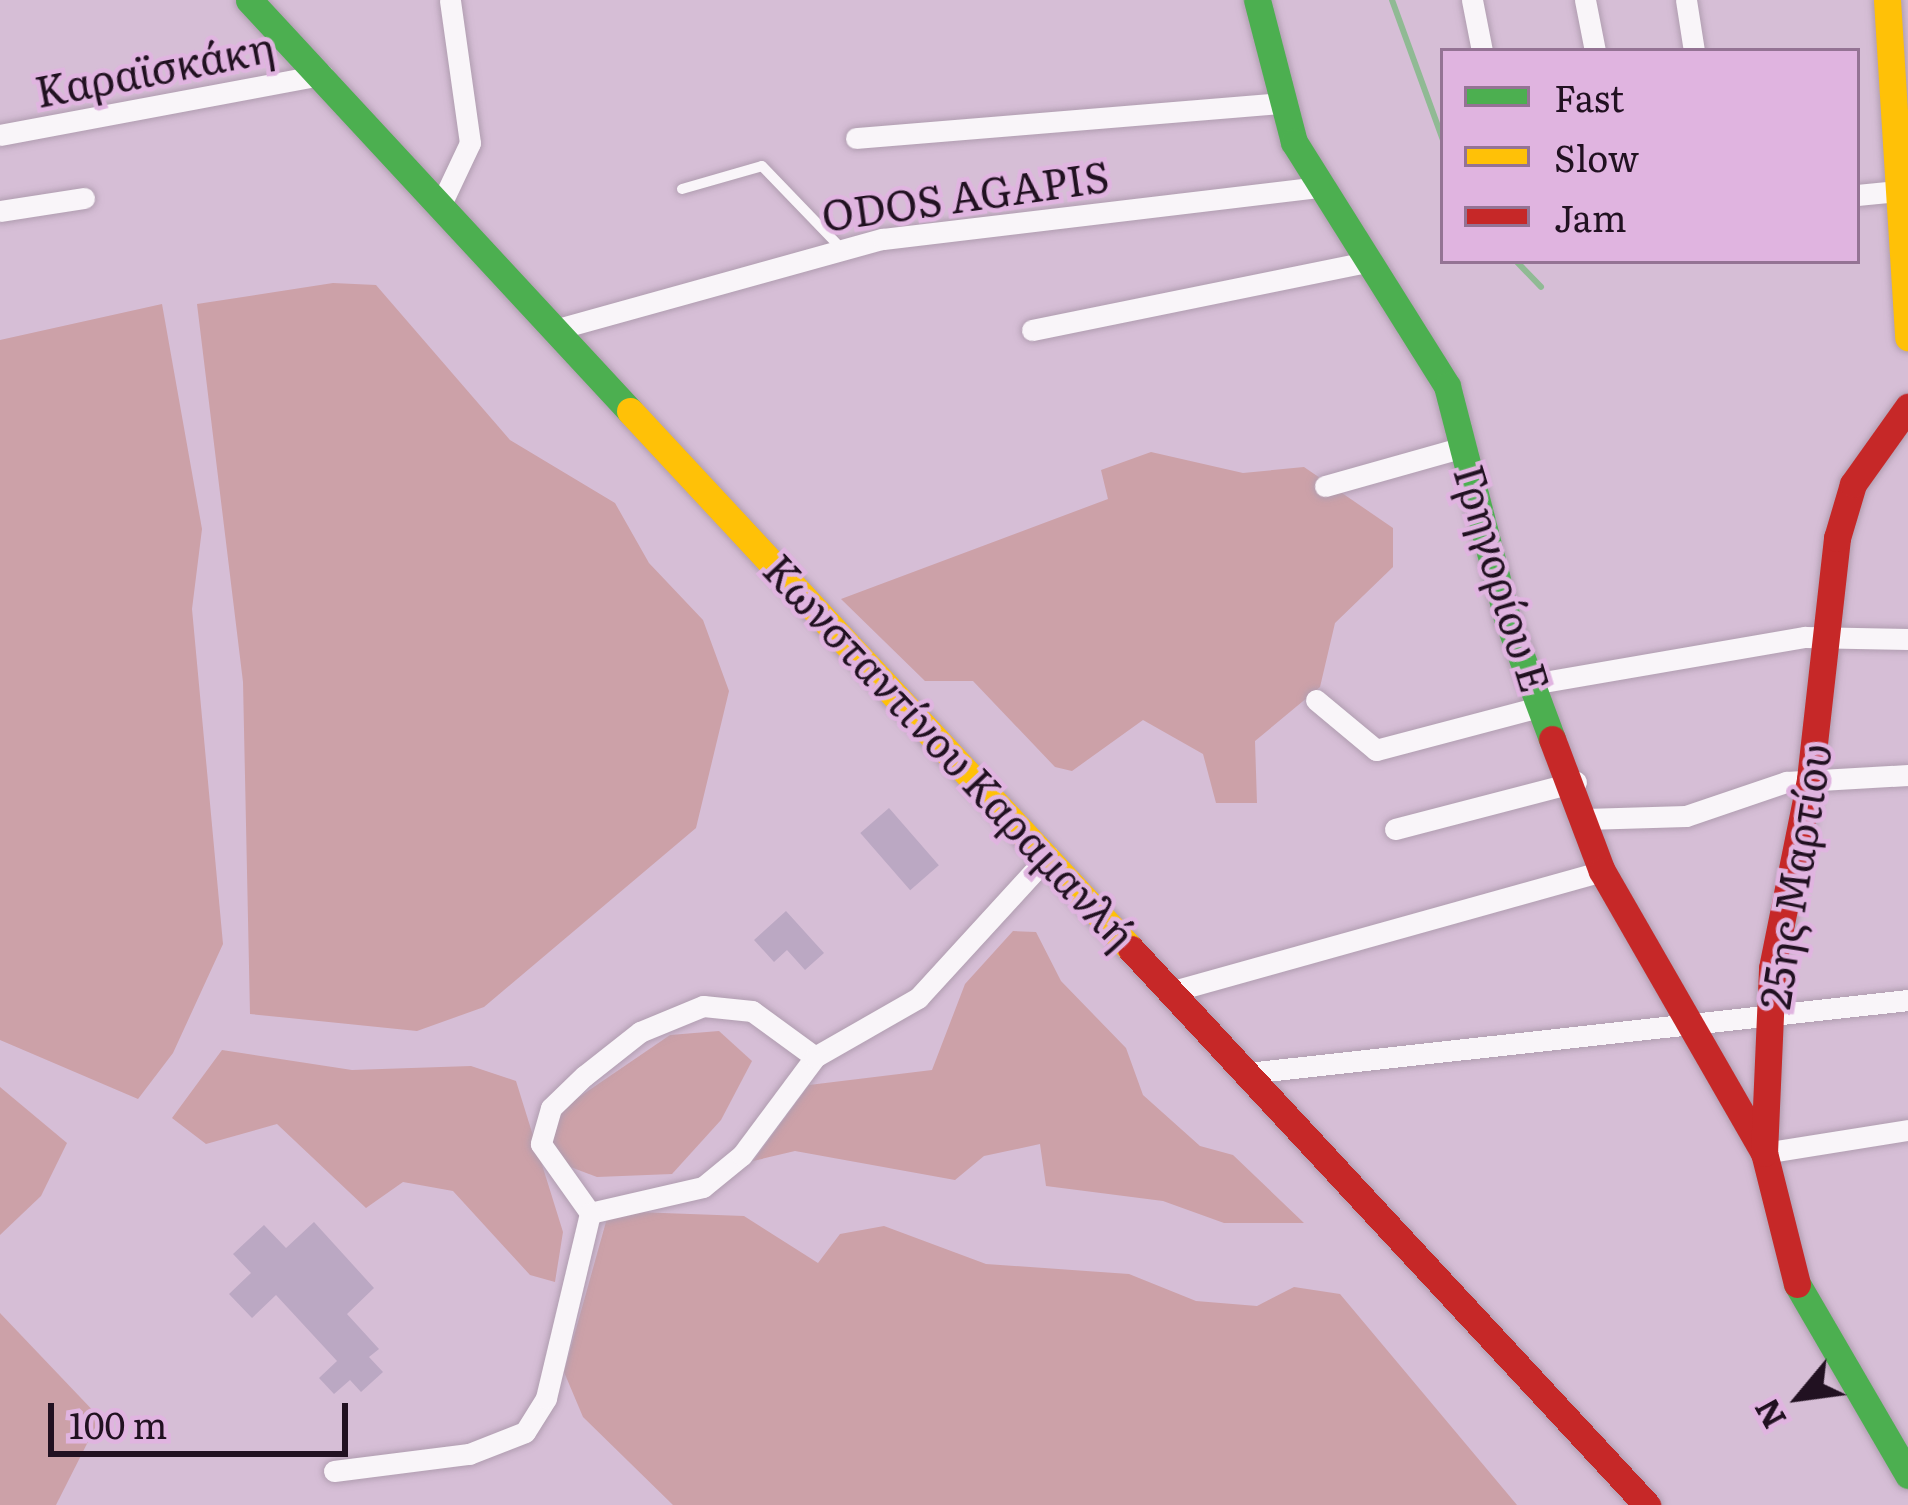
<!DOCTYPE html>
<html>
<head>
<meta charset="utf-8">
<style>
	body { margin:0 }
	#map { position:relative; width:1908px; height:1505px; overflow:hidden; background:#d6bed6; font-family:Literata,serif }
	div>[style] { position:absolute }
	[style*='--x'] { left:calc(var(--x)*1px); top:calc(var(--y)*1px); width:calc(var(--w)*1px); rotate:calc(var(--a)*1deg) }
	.green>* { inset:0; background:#cca1a8 }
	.stream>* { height:6px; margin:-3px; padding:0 3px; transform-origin:3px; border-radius:3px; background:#90ba94 }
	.building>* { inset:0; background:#bba8c3; transform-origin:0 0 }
	.roads { filter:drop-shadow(0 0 3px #b09db0) drop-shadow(0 0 3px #b09db0) }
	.lane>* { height:10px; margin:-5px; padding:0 5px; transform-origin:5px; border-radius:5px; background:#f9f5f9 }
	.street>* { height:21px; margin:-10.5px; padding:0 10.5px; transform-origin:10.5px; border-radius:10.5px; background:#f9f5f9 }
	.fast>* { height:27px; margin:-13.5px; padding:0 13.5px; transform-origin:13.5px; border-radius:13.5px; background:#4caf50 }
	.slow>* { height:27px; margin:-13.5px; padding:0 13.5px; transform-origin:13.5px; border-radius:13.5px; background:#ffc107 }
	.jam>* { height:27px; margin:-13.5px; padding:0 13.5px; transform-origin:13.5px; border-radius:13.5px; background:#c62828 }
	span { translate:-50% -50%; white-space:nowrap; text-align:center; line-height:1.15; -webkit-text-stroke:9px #e0b4e0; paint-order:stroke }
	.street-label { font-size:42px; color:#211121 }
	.legend { position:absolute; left:1440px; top:48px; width:420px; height:216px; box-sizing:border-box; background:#e0b4e0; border:3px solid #947394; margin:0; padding:15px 21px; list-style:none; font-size:36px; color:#211121 }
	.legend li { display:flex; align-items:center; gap:24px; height:60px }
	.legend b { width:60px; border:3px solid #947394 }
	.north { position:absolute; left:1740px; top:1337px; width:120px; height:120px; -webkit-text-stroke:9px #e0b4e0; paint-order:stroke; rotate:241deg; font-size:33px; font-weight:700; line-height:48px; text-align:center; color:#211121 }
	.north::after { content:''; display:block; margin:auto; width:42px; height:54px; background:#211121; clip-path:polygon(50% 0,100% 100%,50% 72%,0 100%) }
	.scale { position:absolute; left:48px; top:1403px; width:300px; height:54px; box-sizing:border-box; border:6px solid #211121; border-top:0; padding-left:15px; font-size:36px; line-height:42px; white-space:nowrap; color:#211121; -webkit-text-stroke:9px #e0b4e0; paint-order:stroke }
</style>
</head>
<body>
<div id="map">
	<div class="green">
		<i style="clip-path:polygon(333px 283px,376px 285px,510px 440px,615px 503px,649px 563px,703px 620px,729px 691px,696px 828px,484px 1007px,417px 1031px,250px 1014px,243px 682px,197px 304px)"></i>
		<i style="clip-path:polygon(162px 304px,202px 529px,192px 609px,223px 944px,173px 1053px,138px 1099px,0 1040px,0 340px)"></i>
		<i style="clip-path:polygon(1151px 452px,1243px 473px,1304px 467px,1393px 528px,1393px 567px,1335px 623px,1320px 687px,1255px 741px,1257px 803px,1216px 803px,1203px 754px,1143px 720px,1072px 771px,1055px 767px,973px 681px,925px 681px,841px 599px,1108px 499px,1101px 470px)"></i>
		<i style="clip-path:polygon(1013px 931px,1036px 932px,1061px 981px,1126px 1048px,1143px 1095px,1200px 1146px,1233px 1155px,1304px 1223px,1224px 1223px,1163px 1201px,1046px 1186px,1040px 1144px,984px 1156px,955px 1180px,795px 1151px,753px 1161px,809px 1085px,932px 1070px,965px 984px)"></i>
		<i style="clip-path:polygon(719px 1031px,752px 1061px,721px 1120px,672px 1174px,597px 1177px,565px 1165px,543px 1132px,563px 1108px,670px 1035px)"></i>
		<i style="clip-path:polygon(222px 1050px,352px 1070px,471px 1066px,516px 1081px,563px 1232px,555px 1282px,530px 1275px,453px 1191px,403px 1182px,366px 1208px,277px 1124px,206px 1144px,172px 1118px)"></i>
		<i style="clip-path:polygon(0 1087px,67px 1143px,41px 1196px,0 1235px)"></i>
		<i style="clip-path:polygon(609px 1211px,744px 1216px,818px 1263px,840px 1234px,884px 1226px,986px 1264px,1129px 1274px,1196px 1301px,1257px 1306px,1294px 1287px,1340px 1294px,1517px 1505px,673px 1505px,583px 1417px,564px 1372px)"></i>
		<i style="clip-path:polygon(0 1313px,100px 1418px,56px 1505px,0 1505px)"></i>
	</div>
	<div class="stream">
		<i style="--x:1392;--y:0;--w:149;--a:70"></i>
		<i style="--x:1516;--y:261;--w:36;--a:46"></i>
	</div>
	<div class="building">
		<i style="left:889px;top:808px;width:76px;height:38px;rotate:49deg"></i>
		<i style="clip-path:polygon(786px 911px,824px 953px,805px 970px,787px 950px,774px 962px,754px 940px)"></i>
		<i style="clip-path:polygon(314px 1222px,374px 1288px,347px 1314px,379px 1349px,369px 1357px,383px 1372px,361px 1392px,350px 1380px,334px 1394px,319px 1378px,337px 1361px,276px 1295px,252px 1318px,229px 1294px,251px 1273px,233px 1254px,264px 1225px,286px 1248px)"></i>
	</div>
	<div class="roads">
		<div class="lane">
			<i style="--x:682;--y:189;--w:83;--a:-16"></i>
			<i style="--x:762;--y:166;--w:114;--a:46.1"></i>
		</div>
		<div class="street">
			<i style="--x:1472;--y:0;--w:52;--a:78.9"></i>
			<i style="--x:1585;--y:0;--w:52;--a:78.9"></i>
			<i style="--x:1686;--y:0;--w:52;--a:81.1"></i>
			<i style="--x:0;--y:135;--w:328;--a:-10.6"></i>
			<i style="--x:856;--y:138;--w:424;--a:-4.7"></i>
			<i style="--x:1857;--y:195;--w:51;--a:-5.6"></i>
			<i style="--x:443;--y:200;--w:63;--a:-64.7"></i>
			<i style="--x:470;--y:143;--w:144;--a:-98"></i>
			<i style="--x:0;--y:211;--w:85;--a:-8.8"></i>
			<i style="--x:561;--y:328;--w:334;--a:-15.5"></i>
			<i style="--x:883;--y:239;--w:438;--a:-6.8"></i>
			<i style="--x:1032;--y:330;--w:341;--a:-11.5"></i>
			<i style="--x:1325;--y:486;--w:144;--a:-15.7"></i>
			<i style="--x:1532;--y:684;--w:277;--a:-9.8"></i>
			<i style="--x:1805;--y:637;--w:103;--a:1.1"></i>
			<i style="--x:1316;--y:700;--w:78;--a:39.8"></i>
			<i style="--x:1376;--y:750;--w:172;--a:-14.8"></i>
			<i style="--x:1585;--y:819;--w:101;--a:-1.7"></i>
			<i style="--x:1686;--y:816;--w:106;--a:-18.8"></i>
			<i style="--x:1786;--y:782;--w:122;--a:-3.3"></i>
			<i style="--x:1395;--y:829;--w:187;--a:-14.6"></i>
			<i style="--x:1173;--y:991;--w:445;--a:-15.6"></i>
			<i style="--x:815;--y:1057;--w:78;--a:-143.9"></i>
			<i style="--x:752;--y:1011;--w:49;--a:-174.2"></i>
			<i style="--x:703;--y:1006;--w:68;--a:157.6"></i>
			<i style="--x:640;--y:1032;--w:71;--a:141.8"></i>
			<i style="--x:584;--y:1076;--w:46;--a:135.9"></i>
			<i style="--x:551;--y:1108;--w:37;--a:106"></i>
			<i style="--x:541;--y:1144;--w:85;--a:54.6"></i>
			<i style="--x:590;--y:1213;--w:116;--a:-13"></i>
			<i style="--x:703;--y:1187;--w:50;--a:-39.4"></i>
			<i style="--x:742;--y:1155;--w:122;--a:-53.3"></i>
			<i style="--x:815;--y:1057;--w:119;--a:-29.8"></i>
			<i style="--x:918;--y:998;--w:193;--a:-47.5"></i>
			<i style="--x:1248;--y:1073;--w:664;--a:-6.31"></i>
			<i style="--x:1764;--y:1153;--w:146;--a:-9.1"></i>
			<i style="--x:334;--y:1471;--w:136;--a:-7.2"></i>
			<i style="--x:469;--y:1454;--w:60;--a:-21.4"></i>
			<i style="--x:525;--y:1432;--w:40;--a:-58"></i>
			<i style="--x:546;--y:1398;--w:190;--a:-76.6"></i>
		</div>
		<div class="fast">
			<i style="--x:249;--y:0;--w:560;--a:47.17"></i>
			<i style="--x:1257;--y:0;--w:147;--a:75.4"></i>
			<i style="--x:1294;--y:142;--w:288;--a:57.9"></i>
			<i style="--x:1447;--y:386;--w:240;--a:75.5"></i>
			<i style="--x:1507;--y:618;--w:129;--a:69.6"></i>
			<i style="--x:1797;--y:1284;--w:221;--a:59.8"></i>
		</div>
		<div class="slow">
			<i style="--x:1887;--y:0;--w:338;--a:86.4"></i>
			<i style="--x:630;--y:411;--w:735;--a:47.04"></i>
		</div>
		<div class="jam">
			<i style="--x:1552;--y:739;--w:141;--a:69.3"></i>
			<i style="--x:1602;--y:871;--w:325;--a:60.1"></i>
			<i style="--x:1131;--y:949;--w:759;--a:47.14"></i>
			<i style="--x:1797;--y:1284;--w:135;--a:-104.1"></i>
			<i style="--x:1764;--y:1153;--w:185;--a:-87.5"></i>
			<i style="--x:1772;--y:968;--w:193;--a:-78.6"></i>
			<i style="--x:1810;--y:779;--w:243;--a:-83.6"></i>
			<i style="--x:1837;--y:538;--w:56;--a:-73.5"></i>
			<i style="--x:1853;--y:484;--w:95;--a:-54.5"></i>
		</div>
	</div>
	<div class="street-label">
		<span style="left:154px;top:67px;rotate:-11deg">Καραϊσκάκη</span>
		<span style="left:965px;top:194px;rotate:-8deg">ODOS AGAPIS</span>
		<span style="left:1504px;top:578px;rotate:73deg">Γρηγορίου Ε</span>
		<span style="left:951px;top:750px;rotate:47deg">Κωνσταντίνου Καραμανλή</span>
		<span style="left:1793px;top:876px;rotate:-81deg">25ης Μαρτίου</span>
	</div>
	<ul class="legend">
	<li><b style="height:15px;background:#4caf50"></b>Fast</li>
	<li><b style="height:15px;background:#ffc107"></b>Slow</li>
	<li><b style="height:15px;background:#c62828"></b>Jam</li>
	</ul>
	<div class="north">N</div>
	<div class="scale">100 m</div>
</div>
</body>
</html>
